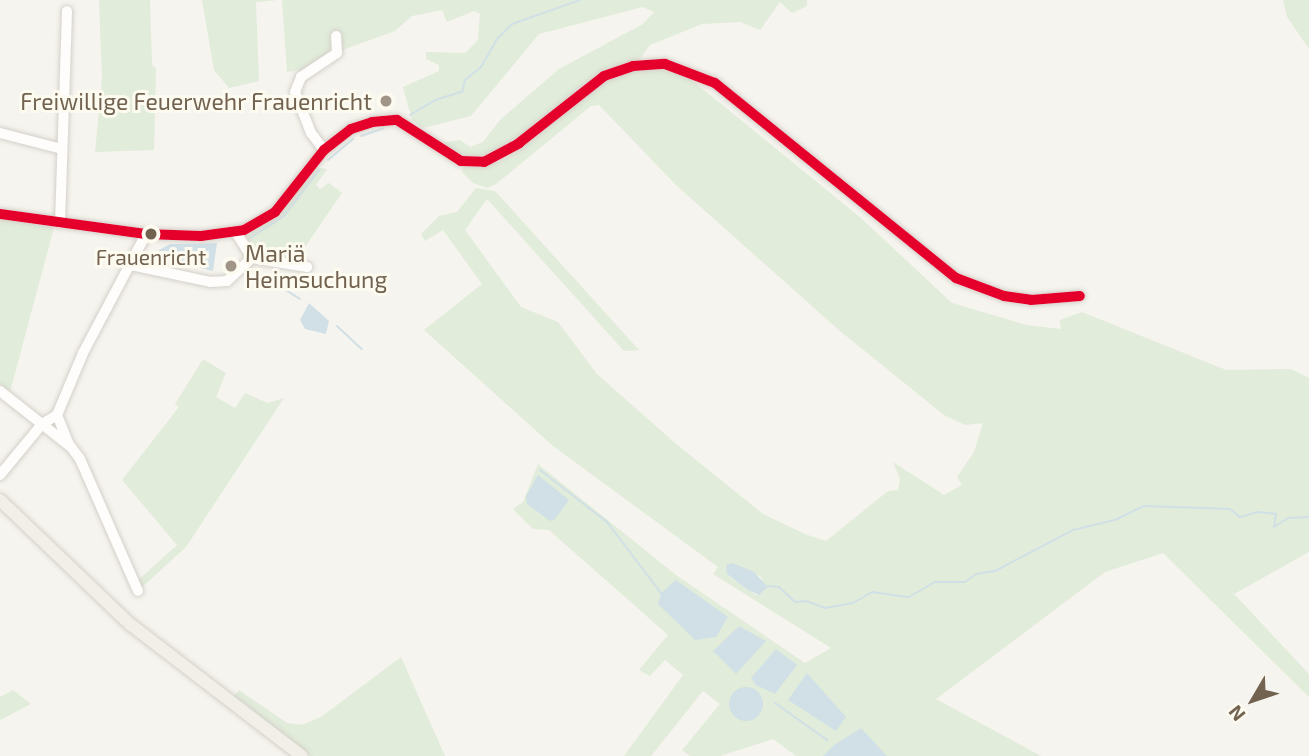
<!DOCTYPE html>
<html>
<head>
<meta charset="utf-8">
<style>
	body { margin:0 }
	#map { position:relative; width:1309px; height:756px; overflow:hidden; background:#f6f4ee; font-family:"Exo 2",sans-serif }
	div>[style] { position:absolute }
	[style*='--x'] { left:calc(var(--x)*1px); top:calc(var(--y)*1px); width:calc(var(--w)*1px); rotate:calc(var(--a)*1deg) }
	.green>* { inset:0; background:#e1ecda }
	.water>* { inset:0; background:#d0e0e6 }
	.round { border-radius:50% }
	.stream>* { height:2px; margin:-1px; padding:0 1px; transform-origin:1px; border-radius:1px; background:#d0e0e6 }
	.roads { filter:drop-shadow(0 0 2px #d4d0ca) drop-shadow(0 0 2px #d4d0ca) }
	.minor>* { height:10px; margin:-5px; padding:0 5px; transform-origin:5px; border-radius:5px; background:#fefdfc }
	.major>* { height:12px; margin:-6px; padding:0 6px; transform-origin:6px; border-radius:6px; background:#f1efe7 }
	.bus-1>* { height:10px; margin:-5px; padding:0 5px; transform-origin:5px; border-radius:5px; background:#e4002b }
	.dots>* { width:19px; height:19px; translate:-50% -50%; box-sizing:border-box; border:4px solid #fdfaf0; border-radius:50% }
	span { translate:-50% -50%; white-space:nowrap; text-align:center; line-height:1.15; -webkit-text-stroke:6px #fdfaf0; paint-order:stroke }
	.bus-label { font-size:21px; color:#726250 }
	.poi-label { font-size:23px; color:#726250 }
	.right { translate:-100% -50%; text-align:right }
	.left { translate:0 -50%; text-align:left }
	.north { position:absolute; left:1218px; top:665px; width:70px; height:70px; -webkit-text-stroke:5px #fdfaf0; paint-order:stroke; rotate:231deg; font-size:19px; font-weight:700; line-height:28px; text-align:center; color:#726250 }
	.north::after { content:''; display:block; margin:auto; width:24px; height:32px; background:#726250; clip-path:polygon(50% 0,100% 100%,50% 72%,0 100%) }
</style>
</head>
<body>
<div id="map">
	<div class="green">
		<i style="clip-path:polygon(99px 0,150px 0,152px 65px,156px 68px,154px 150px,95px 152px,102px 78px)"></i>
		<i style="clip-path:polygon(202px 0,278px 0,256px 2px,259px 81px,229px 88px,214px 70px)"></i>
		<i style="clip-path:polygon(282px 0,807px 0,807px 6px,792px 13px,780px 2px,760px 30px,740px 22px,702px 24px,650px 45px,639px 60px,611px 69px,580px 88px,510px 146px,493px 156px,471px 159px,441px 143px,460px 140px,470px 147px,483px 142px,500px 120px,559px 69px,643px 24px,654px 12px,643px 7px,539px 34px,471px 116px,423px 128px,412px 120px,403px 87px,439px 71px,439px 65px,426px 59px,426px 52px,465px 53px,478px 40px,480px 14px,474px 11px,447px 22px,442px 10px,412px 16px,395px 31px,337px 52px,301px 77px,299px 70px,287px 72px)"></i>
		<i style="clip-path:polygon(1283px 0,1309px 0,1309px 49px,1287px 17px)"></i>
		<i style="clip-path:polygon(evenodd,670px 69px,695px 76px,693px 81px,861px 218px,952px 303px,1026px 325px,1061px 329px,1060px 320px,1082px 312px,1226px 370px,1291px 369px,1309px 378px,1309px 552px,1234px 594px,1309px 674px,1309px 697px,1163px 553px,1105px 572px,936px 699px,1041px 756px,796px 756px,773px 739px,720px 756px,690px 756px,682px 750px,720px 704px,703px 691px,651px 756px,624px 756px,683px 675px,665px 660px,650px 676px,639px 670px,668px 635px,549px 530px,533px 529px,513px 509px,523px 502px,538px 464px,676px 575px,805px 663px,831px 648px,713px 574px,718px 567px,553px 446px,424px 330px,482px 284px,443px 230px,425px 241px,421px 234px,439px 216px,457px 212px,476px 188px,495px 191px,639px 350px,624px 351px,487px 199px,465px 230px,521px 307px,558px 322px,597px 374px,675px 443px,763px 514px,805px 534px,826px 541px,888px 491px,898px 490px,900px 479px,893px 462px,944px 495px,962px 485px,957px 477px,974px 452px,983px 423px,965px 425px,944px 415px,840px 331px,676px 185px,599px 105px,591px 106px,496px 184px,487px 188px,473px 183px,462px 172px,463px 168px,499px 162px,514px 154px,606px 81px,632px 71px,670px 69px,733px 563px,761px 577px,765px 590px,756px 595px,733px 579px,727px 574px,733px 563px)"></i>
		<i style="clip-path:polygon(315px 167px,327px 169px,316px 185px,320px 189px,329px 183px,342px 193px,296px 260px,253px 254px,247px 235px,280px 213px)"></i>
		<i style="clip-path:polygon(0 217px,56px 220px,10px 392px,0 384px)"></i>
		<i style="clip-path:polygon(203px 359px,226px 373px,216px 397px,235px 408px,245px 393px,268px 403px,284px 398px,186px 547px,138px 591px,135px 583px,177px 545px,122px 480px,179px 407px,175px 404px)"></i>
		<i style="clip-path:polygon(401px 657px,445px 756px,310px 756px,233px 697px,239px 690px,287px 723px,302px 725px,321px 717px)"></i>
		<i style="clip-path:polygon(13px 690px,31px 704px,0 720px,0 697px)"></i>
	</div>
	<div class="water">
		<i style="clip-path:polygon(217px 243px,213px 271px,158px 257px,159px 250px,170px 244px)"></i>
		<i style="clip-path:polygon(309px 303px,329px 321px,326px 334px,305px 329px,300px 320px)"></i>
		<i style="clip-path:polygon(538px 475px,569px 500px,555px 519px,550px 521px,527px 504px,526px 496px)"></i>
		<i style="clip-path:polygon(733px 563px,754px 572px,768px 587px,759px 595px,748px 590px,727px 574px,726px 565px)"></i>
		<i style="clip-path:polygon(676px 580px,728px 617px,716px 637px,695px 640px,658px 604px,661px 593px)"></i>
		<i style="clip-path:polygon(739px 626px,766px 641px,736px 674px,713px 651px)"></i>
		<i style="clip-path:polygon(776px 649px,797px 665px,775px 694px,756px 685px,751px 678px)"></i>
		<i style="clip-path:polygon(807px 673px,846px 717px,836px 731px,788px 700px)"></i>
		<i class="round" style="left:729px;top:687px;width:34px;height:34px"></i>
		<i style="clip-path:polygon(861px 728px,887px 756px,823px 756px,834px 745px)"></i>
	</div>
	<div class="stream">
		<i style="--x:410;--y:115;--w:29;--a:-31"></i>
		<i style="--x:435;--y:100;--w:28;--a:-17"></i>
		<i style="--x:462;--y:92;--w:12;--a:-76"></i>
		<i style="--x:465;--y:80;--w:21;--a:-39"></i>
		<i style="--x:481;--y:67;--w:34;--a:-60"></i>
		<i style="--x:498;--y:38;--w:20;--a:-45"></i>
		<i style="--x:512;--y:24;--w:72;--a:-19.4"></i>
		<i style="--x:361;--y:136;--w:24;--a:-19"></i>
		<i style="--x:328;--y:160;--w:33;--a:-40"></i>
		<i style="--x:250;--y:238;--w:40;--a:-32.9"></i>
		<i style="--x:284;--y:216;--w:58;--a:-52.7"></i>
		<i style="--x:260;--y:274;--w:47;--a:32"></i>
		<i style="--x:337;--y:326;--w:34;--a:43"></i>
		<i style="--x:540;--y:470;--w:85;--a:37.8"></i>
		<i style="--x:607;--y:522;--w:89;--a:52.7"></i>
		<i style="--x:768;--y:586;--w:11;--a:5"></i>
		<i style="--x:779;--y:587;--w:22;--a:43"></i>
		<i style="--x:795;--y:602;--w:11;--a:-5"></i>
		<i style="--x:806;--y:601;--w:20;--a:20"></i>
		<i style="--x:825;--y:608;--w:28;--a:-10"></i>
		<i style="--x:853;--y:603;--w:22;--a:-30"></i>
		<i style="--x:872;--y:592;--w:37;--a:8"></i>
		<i style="--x:909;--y:597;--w:30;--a:-30"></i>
		<i style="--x:935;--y:582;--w:30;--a:0"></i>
		<i style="--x:965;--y:582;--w:14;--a:-36"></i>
		<i style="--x:976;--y:574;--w:19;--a:-9"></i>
		<i style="--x:995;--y:571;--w:88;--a:-27.7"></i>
		<i style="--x:1073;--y:530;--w:43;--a:-13.4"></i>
		<i style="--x:1115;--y:520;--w:32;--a:-26"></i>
		<i style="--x:1144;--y:506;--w:86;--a:2"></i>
		<i style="--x:1230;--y:509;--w:13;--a:39"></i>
		<i style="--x:1240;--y:517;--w:19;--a:-16"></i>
		<i style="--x:1258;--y:512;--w:18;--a:6"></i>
		<i style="--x:1276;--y:514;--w:13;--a:99"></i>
		<i style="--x:1274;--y:527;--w:17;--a:-33"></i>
		<i style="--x:1288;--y:518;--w:21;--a:-3"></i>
		<i style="--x:775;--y:703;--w:64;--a:35.4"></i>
	</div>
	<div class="roads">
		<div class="minor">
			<i style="--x:0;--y:133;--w:64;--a:14.5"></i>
			<i style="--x:324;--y:150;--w:21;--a:-127"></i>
			<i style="--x:311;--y:133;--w:44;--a:-111.3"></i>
			<i style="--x:295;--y:92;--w:16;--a:-68"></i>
			<i style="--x:301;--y:77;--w:43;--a:-33.7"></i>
			<i style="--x:337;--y:53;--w:17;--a:-93"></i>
			<i style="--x:0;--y:214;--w:147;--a:7.8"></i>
			<i style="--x:146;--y:234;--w:55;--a:2.1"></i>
			<i style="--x:201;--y:236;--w:43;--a:-7.9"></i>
			<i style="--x:244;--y:230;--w:36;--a:-30"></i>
			<i style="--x:275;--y:212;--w:79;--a:-51.7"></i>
			<i style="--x:324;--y:150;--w:34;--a:-38"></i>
			<i style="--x:351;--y:129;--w:22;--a:-18"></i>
			<i style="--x:372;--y:122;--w:25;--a:-5"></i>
			<i style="--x:397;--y:120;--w:76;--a:32.6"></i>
			<i style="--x:461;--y:161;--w:23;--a:2"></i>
			<i style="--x:484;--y:162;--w:40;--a:-28"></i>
			<i style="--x:519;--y:143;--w:108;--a:-38.2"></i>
			<i style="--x:604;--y:76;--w:31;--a:-19"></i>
			<i style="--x:633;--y:66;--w:32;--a:-4"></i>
			<i style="--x:665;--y:64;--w:53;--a:20.8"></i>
			<i style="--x:715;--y:83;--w:310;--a:39"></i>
			<i style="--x:956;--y:278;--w:51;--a:20.6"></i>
			<i style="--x:1004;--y:296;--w:27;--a:8"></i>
			<i style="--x:1031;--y:300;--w:49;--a:-4.7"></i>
			<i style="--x:60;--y:223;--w:212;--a:-88.1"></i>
			<i style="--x:252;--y:258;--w:56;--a:9.3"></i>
			<i style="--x:131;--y:265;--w:81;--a:12.1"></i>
			<i style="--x:210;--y:282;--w:17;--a:-3"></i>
			<i style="--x:227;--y:281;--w:34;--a:-43"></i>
			<i style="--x:252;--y:258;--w:31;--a:-122"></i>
			<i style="--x:0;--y:391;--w:90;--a:38.3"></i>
			<i style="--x:71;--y:447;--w:15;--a:53"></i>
			<i style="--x:80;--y:459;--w:144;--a:66.3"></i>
			<i style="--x:57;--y:415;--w:67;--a:-67.2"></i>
			<i style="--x:83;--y:353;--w:135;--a:-62.1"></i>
			<i style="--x:57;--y:415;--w:31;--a:68"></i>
			<i style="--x:0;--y:475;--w:66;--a:-50.5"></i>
			<i style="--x:42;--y:424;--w:17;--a:-31"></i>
		</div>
		<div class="major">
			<i style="--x:0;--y:500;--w:181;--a:43.7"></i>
			<i style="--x:131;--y:625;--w:215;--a:37.5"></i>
		</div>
	</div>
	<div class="bus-1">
		<i style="--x:0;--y:214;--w:147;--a:7.8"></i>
		<i style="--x:146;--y:234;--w:55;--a:2.1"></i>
		<i style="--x:201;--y:236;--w:43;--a:-7.9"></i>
		<i style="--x:244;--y:230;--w:36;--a:-30"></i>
		<i style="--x:275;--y:212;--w:79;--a:-51.7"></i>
		<i style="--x:324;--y:150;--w:34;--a:-38"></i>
		<i style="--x:351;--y:129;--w:22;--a:-18"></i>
		<i style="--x:372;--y:122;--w:25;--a:-5"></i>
		<i style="--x:397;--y:120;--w:76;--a:32.6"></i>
		<i style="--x:461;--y:161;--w:23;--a:2"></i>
		<i style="--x:484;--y:162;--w:40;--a:-28"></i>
		<i style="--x:519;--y:143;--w:108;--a:-38.2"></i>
		<i style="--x:604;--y:76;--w:31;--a:-19"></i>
		<i style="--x:633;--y:66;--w:32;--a:-4"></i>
		<i style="--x:665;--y:64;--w:53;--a:20.8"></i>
		<i style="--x:715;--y:83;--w:310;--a:39"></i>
		<i style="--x:956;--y:278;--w:51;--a:20.6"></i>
		<i style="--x:1004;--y:296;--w:27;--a:8"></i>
		<i style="--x:1031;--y:300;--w:49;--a:-4.7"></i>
	</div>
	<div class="dots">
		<i style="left:386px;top:101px;background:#a09587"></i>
		<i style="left:151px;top:234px;background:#726250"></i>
		<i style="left:231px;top:266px;background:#a09587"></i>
	</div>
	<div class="bus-label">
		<span style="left:151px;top:257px">Frauenricht</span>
	</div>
	<div class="poi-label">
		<span class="right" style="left:372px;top:101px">Freiwillige Feuerwehr Frauenricht</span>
		<span class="left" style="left:245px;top:266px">Mariä<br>Heimsuchung</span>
	</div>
	<div class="north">N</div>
</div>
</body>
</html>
